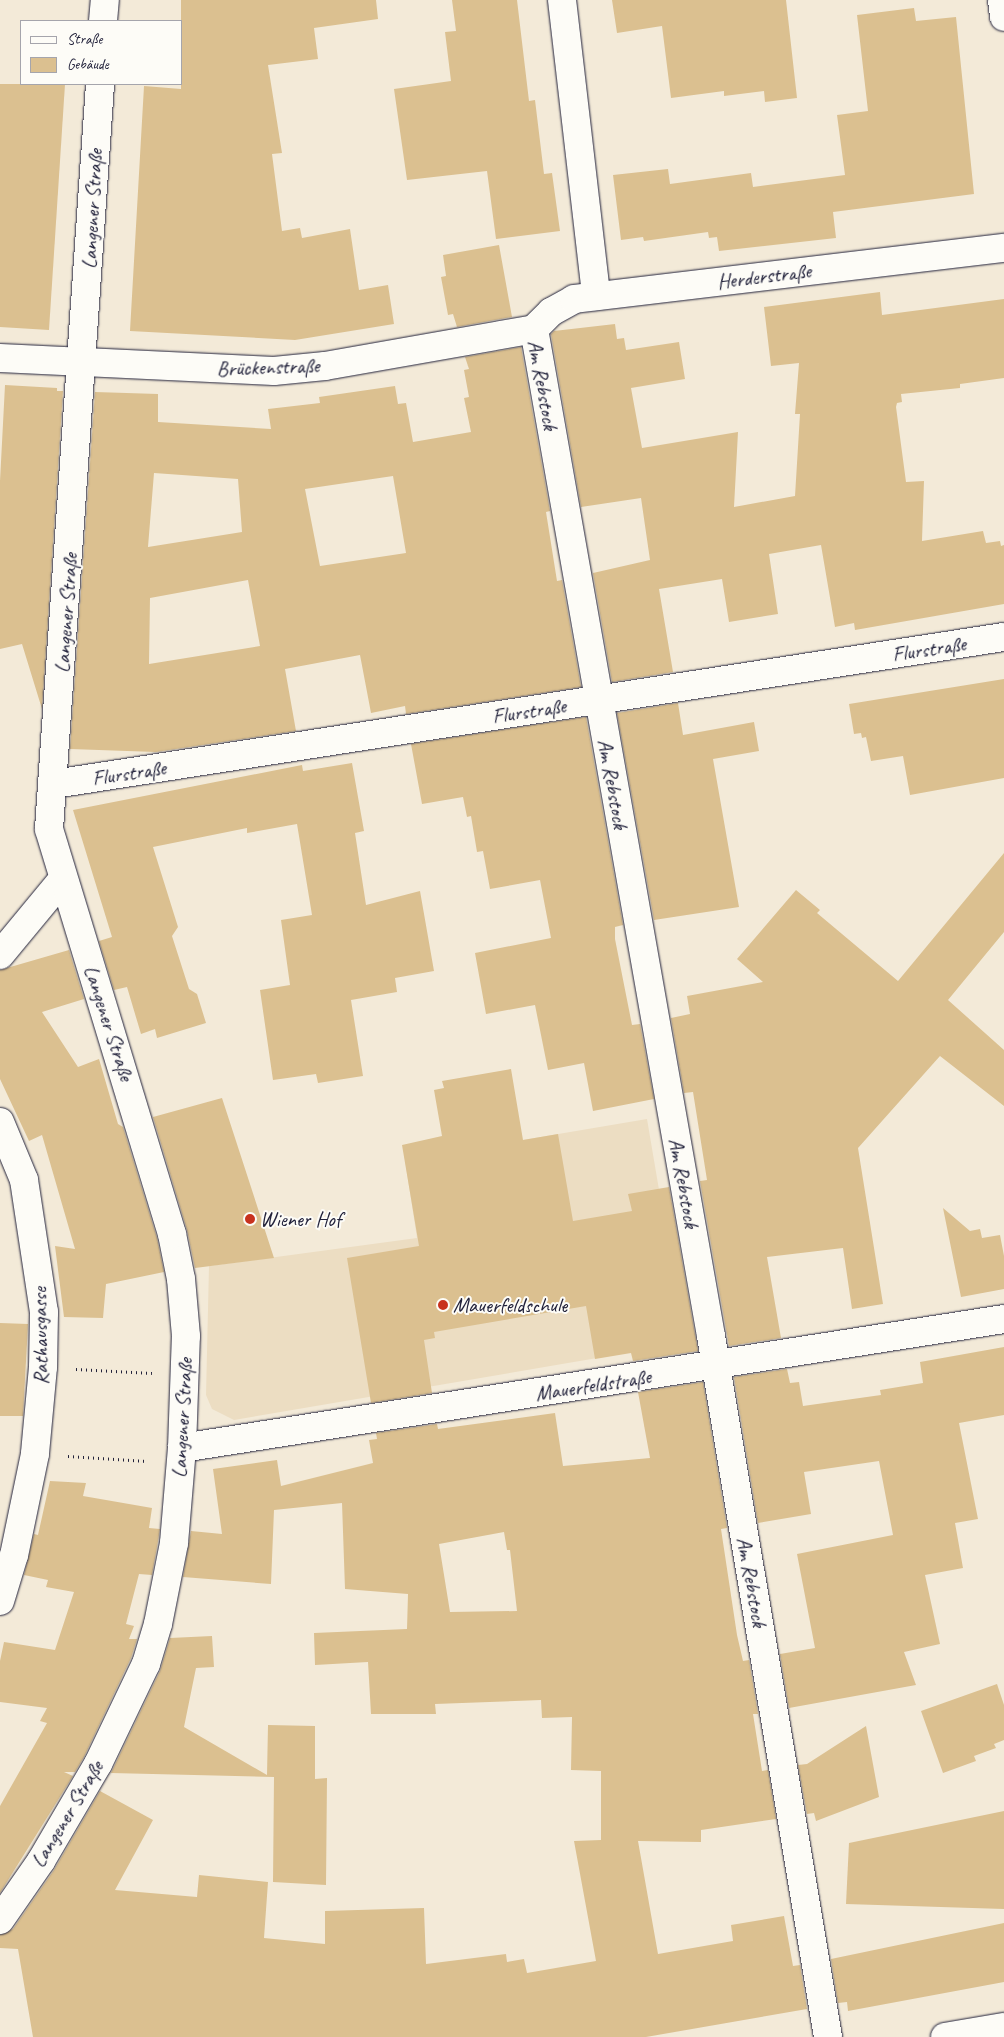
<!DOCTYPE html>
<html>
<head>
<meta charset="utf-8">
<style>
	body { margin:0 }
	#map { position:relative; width:1004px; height:2037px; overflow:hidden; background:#f3ead8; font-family:Caveat,sans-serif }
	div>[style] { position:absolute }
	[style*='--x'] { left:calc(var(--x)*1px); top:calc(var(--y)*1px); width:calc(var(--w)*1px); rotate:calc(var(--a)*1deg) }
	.built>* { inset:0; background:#ecddc2 }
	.building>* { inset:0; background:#dbc090 }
	.path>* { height:3px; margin-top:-1.5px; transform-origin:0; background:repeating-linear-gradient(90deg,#22223b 0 1px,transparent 0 5px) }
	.roads { filter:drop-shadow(0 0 1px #22223b) drop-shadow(0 0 1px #22223b) }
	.street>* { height:28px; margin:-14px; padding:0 14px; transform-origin:14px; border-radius:14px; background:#fdfcf7 }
	.secondary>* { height:28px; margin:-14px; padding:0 14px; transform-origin:14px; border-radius:14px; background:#fdfcf7 }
	.dots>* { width:14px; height:14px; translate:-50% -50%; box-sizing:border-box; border:2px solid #fdfcf7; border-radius:50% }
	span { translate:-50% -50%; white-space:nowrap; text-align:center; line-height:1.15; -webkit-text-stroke:4px #fdfcf7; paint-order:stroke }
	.street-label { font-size:21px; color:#22223b }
	.poi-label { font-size:21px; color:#22223b }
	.left { translate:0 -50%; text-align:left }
	.legend { position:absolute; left:20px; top:20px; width:162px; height:65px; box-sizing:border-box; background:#fdfcf7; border:1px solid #a5a5ac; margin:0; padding:6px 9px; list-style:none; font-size:15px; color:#22223b }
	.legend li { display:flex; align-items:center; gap:10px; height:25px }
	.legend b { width:25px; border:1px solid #a5a5ac }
</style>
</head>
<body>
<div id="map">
	<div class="built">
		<i style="clip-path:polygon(647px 1119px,685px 1343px,234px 1420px,212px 1409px,206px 1395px,209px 1266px,417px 1238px,405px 1160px)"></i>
	</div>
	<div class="building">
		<i style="clip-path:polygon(181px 0,376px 0,378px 19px,314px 28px,318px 59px,268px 65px,282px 153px,272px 154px,282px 231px,300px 228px,302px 238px,350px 229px,359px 290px,388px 285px,394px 324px,295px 340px,130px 331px,144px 86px,181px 89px)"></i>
		<i style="clip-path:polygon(452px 0,517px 0,529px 101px,535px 100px,544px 174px,552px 173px,560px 231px,496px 239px,487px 171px,407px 180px,394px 89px,451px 81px,445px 32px,456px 31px)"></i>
		<i style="clip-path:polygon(612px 0,786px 0,797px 98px,765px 102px,764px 91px,724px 96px,724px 91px,671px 98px,662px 26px,617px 33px)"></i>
		<i style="clip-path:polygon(914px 8px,916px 21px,956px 17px,974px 194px,833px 212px,836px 238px,719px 251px,717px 237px,709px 238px,708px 232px,644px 241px,643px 237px,621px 240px,613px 175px,668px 169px,670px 184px,751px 173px,753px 187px,845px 175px,837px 115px,868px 111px,857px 15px)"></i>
		<i style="clip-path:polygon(0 84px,65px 84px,49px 330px,0 327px)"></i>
		<i style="clip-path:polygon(499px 245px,512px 317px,457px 327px,453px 314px,448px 315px,441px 277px,446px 276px,443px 255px)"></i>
		<i style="clip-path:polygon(880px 292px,882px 315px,1004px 299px,1004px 378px,960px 384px,960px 388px,901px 394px,902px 402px,897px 403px,896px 407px,906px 482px,924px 481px,922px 541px,983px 531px,986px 543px,1000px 541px,1001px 546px,1004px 545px,1004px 604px,855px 630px,854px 623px,835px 627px,821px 545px,769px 554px,778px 614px,729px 622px,722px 579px,659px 589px,673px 672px,612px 682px,593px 573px,650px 560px,641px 498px,581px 507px,551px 334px,554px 331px,615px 324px,617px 339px,624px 338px,626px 350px,679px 342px,685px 379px,631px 388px,642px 448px,738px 432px,734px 507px,795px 496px,800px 414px,795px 414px,799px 363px,771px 366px,764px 307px)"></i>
		<i style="clip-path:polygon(evenodd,521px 347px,550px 511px,546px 512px,557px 581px,562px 580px,581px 687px,406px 714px,405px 706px,371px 713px,360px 655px,285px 669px,296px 731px,156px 752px,70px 749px,95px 392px,158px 394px,158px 422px,271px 429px,268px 409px,320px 403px,319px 397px,395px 386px,398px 404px,406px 403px,413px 442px,471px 432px,464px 398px,469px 397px,464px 370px,469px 369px,465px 357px,521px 347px,154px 473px,238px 479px,242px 532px,148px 547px,154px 473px,521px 347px,393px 476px,406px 553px,320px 566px,305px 489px,393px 476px,521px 347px,248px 580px,260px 646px,149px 664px,150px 598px,248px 580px)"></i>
		<i style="clip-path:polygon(5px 385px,57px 388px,57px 391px,63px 391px,42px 709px,22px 644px,0 649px,0 481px)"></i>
		<i style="clip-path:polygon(1004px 679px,1004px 778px,910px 795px,903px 756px,871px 761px,866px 737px,862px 738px,861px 733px,854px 734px,849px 704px)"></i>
		<i style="clip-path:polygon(678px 703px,683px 735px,754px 722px,759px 751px,713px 759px,739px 907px,654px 920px,617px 713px)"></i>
		<i style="clip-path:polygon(586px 717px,623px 925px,615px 927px,615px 939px,632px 1025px,640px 1024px,654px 1099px,593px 1111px,584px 1063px,548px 1070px,535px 1005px,486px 1014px,475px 953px,551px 938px,540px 880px,490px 889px,483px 851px,477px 852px,471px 816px,467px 817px,463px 797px,422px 804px,411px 744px)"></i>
		<i style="clip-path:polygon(352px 763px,364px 831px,355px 833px,366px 905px,420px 891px,434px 971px,395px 978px,397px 992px,351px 1000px,363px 1076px,318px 1083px,316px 1074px,273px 1080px,260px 990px,290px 985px,281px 920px,312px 915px,297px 824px,247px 833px,247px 828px,153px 847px,178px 927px,172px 936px,189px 989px,197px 994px,206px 1023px,157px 1038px,155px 1029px,141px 1034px,127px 987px,114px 990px,99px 941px,112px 937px,73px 810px,302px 765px,303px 771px)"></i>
		<i style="clip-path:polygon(1004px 853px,1004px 932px,948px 1000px,1004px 1050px,1004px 1106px,940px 1056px,858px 1148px,883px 1304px,852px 1309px,843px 1248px,767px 1257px,781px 1338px,729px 1346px,700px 1181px,707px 1180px,693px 1092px,684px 1093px,671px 1018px,690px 1014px,687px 996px,763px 982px,737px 959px,796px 890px,820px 910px,817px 913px,898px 981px)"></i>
		<i style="clip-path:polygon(69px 950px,84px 999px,42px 1012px,78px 1067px,99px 1059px,118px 1124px,123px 1127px,157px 1238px,164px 1272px,106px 1284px,103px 1318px,64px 1317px,55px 1246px,75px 1249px,42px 1135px,29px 1141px,0 1079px,0 970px)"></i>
		<i style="clip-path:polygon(511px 1069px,523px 1140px,558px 1134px,573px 1221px,632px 1211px,628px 1194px,669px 1187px,698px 1351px,633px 1361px,631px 1353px,595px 1359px,586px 1306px,434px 1332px,435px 1338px,424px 1340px,432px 1393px,371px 1403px,347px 1258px,419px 1246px,402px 1145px,442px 1136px,434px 1090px,444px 1088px,442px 1081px)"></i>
		<i style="clip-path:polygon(222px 1098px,274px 1258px,195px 1268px,187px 1230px,153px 1117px)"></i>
		<i style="clip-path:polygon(943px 1208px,970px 1231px,980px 1229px,982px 1238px,1000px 1235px,1004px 1256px,1004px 1289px,961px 1297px)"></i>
		<i style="clip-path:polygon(0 1323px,28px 1324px,23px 1416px,0 1416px)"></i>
		<i style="clip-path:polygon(1004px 1347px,1004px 1415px,959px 1423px,978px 1519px,955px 1523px,963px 1568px,925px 1575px,940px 1644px,904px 1652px,916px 1685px,789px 1708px,780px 1654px,815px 1648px,797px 1554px,893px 1535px,879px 1461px,804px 1472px,811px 1514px,758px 1523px,734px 1377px,787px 1369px,790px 1383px,799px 1382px,803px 1406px,881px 1395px,880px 1390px,923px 1383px,920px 1362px)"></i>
		<i style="clip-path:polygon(evenodd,703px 1382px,727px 1528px,721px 1529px,737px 1635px,743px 1661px,749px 1660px,758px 1714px,753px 1714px,762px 1771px,768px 1770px,776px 1819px,701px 1830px,701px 1842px,638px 1841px,658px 1954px,733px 1941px,731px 1925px,784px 1916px,793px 1966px,800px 1965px,807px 2009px,646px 2037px,33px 2037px,18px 1949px,0 1948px,0 1935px,13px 1929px,54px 1870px,100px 1791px,153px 1820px,115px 1890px,197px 1897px,199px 1875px,268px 1882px,264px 1938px,325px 1944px,325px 1911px,424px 1908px,426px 1964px,506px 1954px,507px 1962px,524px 1959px,527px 1973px,596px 1961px,574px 1841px,601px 1840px,601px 1771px,571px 1770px,572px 1717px,542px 1718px,541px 1700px,435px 1704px,436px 1714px,371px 1714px,368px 1662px,315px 1665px,314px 1633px,407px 1629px,408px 1594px,345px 1589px,342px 1503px,274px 1510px,271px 1584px,183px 1577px,191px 1531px,222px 1534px,213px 1469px,277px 1460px,281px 1486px,373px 1463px,369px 1440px,377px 1439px,376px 1433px,437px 1424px,438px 1429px,555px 1413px,563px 1466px,650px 1458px,638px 1392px,703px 1382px,504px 1532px,507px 1550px,510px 1550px,517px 1611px,450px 1612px,439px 1544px,504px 1532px)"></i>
		<i style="clip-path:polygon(50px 1481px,86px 1483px,83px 1496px,152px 1508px,149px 1528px,160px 1529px,158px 1541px,152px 1575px,139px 1574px,126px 1624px,134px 1626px,129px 1639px,137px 1639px,131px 1658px,84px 1757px,75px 1772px,64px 1772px,73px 1776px,0 1893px,0 1806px,47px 1723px,40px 1721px,47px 1708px,0 1702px,0 1661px,4px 1642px,55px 1650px,74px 1592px,46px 1587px,48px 1580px,24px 1575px,34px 1534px,38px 1535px)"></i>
		<i style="clip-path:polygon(212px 1636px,214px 1667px,196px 1668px,184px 1727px,267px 1775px,268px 1725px,315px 1726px,315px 1779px,327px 1778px,326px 1885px,273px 1882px,274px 1777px,111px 1773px,160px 1671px,170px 1638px)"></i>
		<i style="clip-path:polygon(997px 1684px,1004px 1705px,1004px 1740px,994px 1744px,996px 1748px,974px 1756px,976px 1761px,943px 1773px,921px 1711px)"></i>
		<i style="clip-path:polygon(866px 1726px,879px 1797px,816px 1821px,814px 1813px,807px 1814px,798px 1765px,807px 1764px)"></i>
		<i style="clip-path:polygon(1004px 1811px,1004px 1909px,846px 1904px,849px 1843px)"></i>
		<i style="clip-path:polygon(1004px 1923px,1004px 1982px,848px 2011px,847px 2002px,838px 2003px,831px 1959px)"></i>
	</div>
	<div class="path">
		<i style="--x:76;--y:1369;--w:76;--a:3"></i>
		<i style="--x:68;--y:1456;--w:79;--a:3.6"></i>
	</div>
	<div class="roads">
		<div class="street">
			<i style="--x:562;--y:0;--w:298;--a:83.4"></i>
			<i style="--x:1002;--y:0;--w:17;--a:83"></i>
			<i style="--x:103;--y:21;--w:21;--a:-85"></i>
			<i style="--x:534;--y:329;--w:1022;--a:80.03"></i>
			<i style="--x:711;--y:1336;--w:711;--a:80.52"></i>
			<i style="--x:534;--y:329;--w:24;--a:-45"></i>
			<i style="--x:551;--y:312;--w:26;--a:-29"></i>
			<i style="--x:574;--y:299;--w:433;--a:-6.8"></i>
			<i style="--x:0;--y:358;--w:274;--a:2.7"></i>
			<i style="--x:274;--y:371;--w:51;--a:-5.6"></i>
			<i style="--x:325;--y:366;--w:212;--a:-10"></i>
			<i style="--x:54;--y:784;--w:961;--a:-8.8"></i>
			<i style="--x:0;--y:955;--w:97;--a:-50.4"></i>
			<i style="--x:0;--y:1122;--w:63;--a:67.5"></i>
			<i style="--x:24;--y:1180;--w:134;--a:81.4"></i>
			<i style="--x:44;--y:1312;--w:55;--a:91"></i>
			<i style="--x:43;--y:1367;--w:87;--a:95.3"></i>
			<i style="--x:35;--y:1454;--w:103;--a:101.7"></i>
			<i style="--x:14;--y:1555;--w:48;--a:106.9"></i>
			<i style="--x:182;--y:1448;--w:832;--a:-8.92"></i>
			<i style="--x:0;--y:1920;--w:72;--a:-55.2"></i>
			<i style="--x:41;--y:1861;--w:113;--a:-59.6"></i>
			<i style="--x:98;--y:1764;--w:111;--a:-64.4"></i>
			<i style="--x:146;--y:1664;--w:42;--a:-73.3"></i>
			<i style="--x:158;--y:1624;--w:83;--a:-78.8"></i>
			<i style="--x:174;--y:1543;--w:95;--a:-85.2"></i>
			<i style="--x:182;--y:1448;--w:112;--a:-88"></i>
			<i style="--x:186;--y:1336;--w:57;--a:-95"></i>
			<i style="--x:181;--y:1279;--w:46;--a:-101.3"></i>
			<i style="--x:172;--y:1234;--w:423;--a:-106.9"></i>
			<i style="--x:49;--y:829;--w:747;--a:-86.08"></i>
		</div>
		<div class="secondary">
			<i style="--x:945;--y:2037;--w:60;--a:-9.6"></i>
		</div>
	</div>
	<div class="dots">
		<i style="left:250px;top:1219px;background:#c8321e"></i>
		<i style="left:443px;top:1305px;background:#c8321e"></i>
	</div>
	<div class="street-label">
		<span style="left:92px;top:209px;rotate:-87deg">Langener Straße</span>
		<span style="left:764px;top:276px;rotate:-7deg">Herderstraße</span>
		<span style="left:268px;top:367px;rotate:-2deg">Brückenstraße</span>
		<span style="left:543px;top:385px;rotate:80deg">Am Rebstock</span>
		<span style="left:66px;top:613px;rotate:-86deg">Langener Straße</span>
		<span style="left:929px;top:649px;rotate:-9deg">Flurstraße</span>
		<span style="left:529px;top:711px;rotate:-9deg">Flurstraße</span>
		<span style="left:129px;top:773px;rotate:-9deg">Flurstraße</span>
		<span style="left:613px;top:784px;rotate:80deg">Am Rebstock</span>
		<span style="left:109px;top:1023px;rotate:72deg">Langener Straße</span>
		<span style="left:684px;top:1183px;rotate:80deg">Am Rebstock</span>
		<span style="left:40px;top:1336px;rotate:-91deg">Rathausgasse</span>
		<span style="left:593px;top:1385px;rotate:-9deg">Mauerfeldstraße</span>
		<span style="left:182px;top:1418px;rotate:-87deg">Langener Straße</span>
		<span style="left:752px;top:1582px;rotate:80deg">Am Rebstock</span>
		<span style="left:67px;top:1814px;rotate:-59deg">Langener Straße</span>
	</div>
	<div class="poi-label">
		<span class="left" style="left:260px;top:1219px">Wiener Hof</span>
		<span class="left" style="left:453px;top:1305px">Mauerfeldschule</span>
	</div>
	<ul class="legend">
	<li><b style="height:6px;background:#fdfcf7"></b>Straße</li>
	<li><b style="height:14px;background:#dbc090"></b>Gebäude</li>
	</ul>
</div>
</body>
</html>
